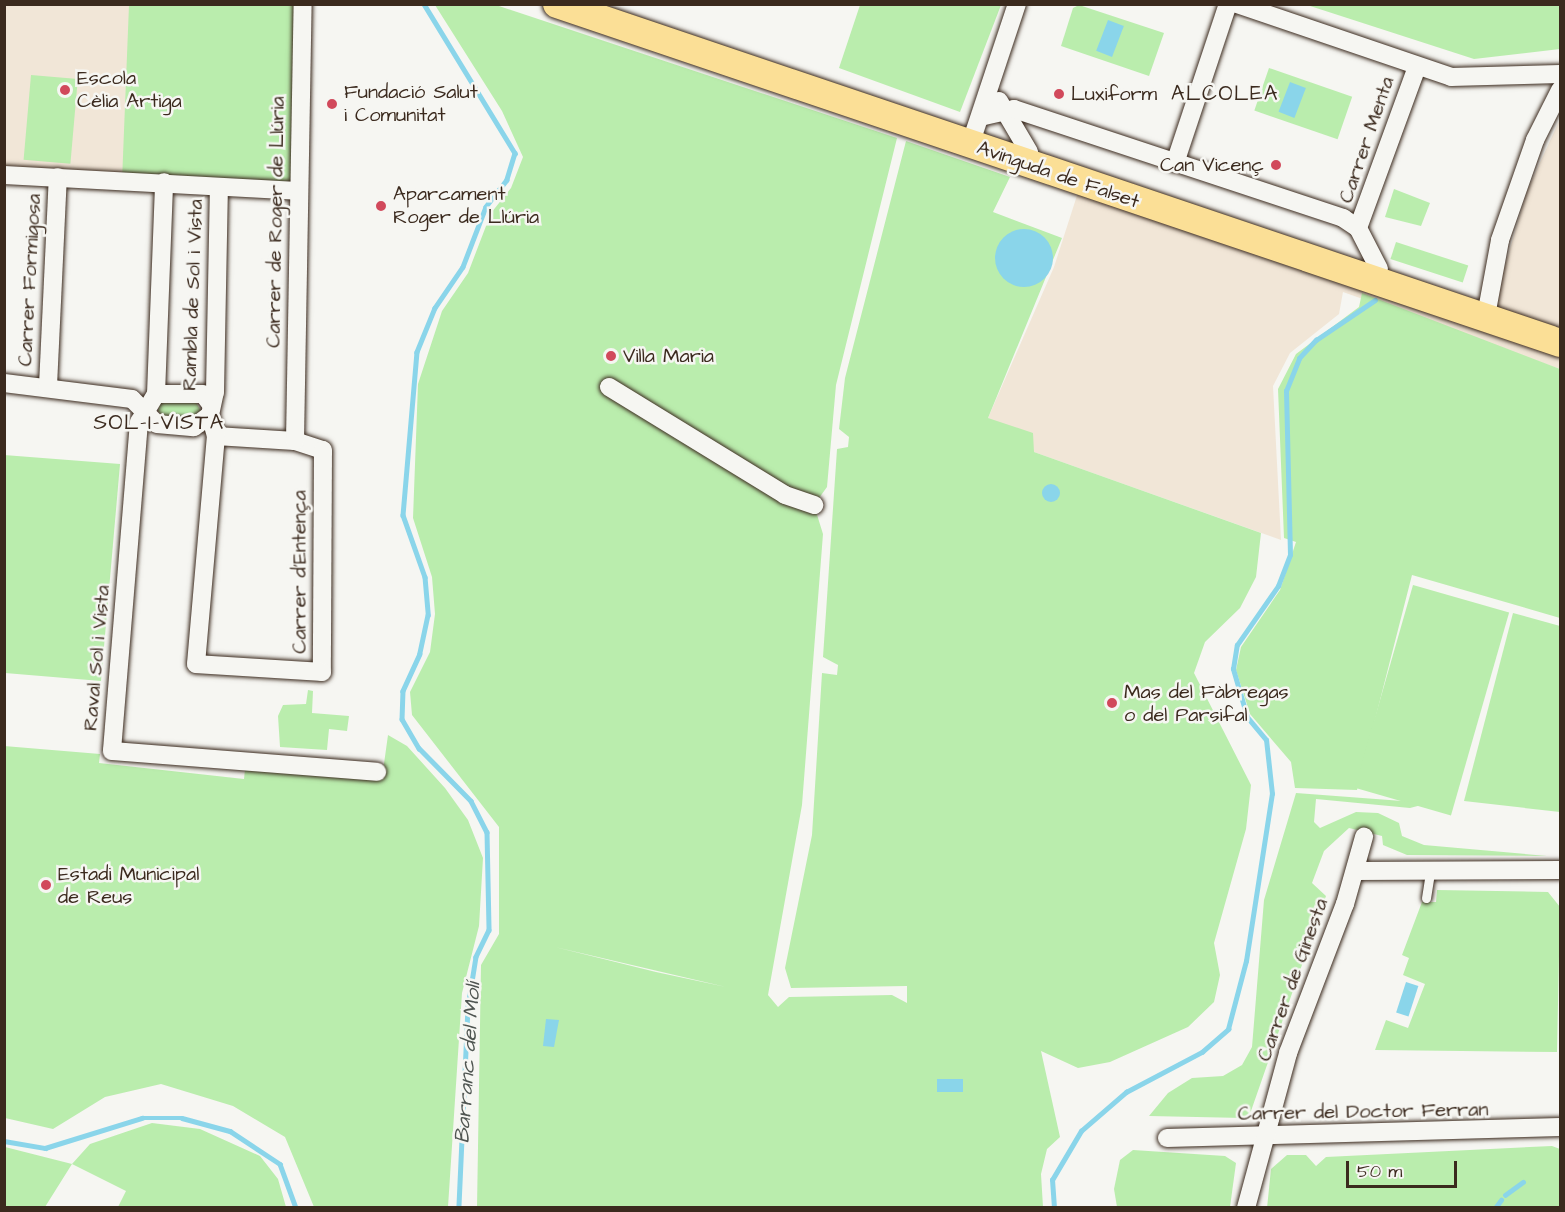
<!DOCTYPE html>
<html>
<head>
<meta charset="utf-8">
<style>
	body { margin:0 }
	#map { position:relative; width:1565px; height:1212px; overflow:hidden; background:#f6f6f2; font-family:"Architects Daughter",sans-serif }
	div>[style] { position:absolute }
	[style*='--x'] { left:calc(var(--x)*1px); top:calc(var(--y)*1px); width:calc(var(--w)*1px); rotate:calc(var(--a)*1deg) }
	.built>* { inset:0; background:#f1e6d7; transform-origin:0 0 }
	.green>* { inset:0; background:#baedad; transform-origin:0 0 }
	.water>* { inset:0; background:#8ad5ea; transform-origin:0 0 }
	.round { border-radius:50% }
	.stream>* { height:4.5px; margin:-2.25px; padding:0 2.25px; transform-origin:2.25px; border-radius:2.25px; background:#8ad5ea }
	.roads { filter:drop-shadow(0 0 2px #3b2a1e) drop-shadow(0 0 2px #3b2a1e) }
	.lane>* { height:9px; margin:-4.5px; padding:0 4.5px; transform-origin:4.5px; border-radius:4.5px; background:#f6f6f2 }
	.street>* { height:18px; margin:-9px; padding:0 9px; transform-origin:9px; border-radius:9px; background:#f6f6f2 }
	.primary>* { height:28px; margin:-14px; padding:0 14px; transform-origin:14px; border-radius:14px; background:#fbdf96 }
	.dots>* { width:16px; height:16px; translate:-50% -50%; box-sizing:border-box; border:3px solid #f6f6f2; border-radius:50% }
	span { translate:-50% -50%; white-space:nowrap; text-align:center; line-height:1.15; -webkit-text-stroke:5px #f6f6f2; paint-order:stroke }
	.poi-label { font-size:20px; color:#3b2a1e }
	.left { translate:0 -50%; text-align:left }
	.right { translate:-100% -50%; text-align:right }
	.street-label { font-size:20px; color:#3b2a1e }
	.neighbourhood-label { font-size:21px; color:#3b2a1e; letter-spacing:1.5px }
	.water-label { font-size:21px; color:#4f5551; font-style:italic }
	.frame { position:absolute; inset:0; border:6px solid #3b2a1e; pointer-events:none }
	.scale { position:absolute; left:1346px; top:1161px; width:111px; height:27px; box-sizing:border-box; border:3px solid #3b2a1e; border-top:0; padding-left:8px; font-size:18px; line-height:21px; white-space:nowrap; color:#3b2a1e; -webkit-text-stroke:4px #f6f6f2; paint-order:stroke }
</style>
</head>
<body>
<div id="map">
	<div class="built">
		<i style="left:5px;top:5px;width:124px;height:170px"></i>
		<i style="clip-path:polygon(1560px 119px,1560px 369px,1343px 292px,1339px 314px,1290px 353px,1273px 386px,1281px 540px,1034px 452px,988px 418px,1054px 267px,1081px 183px,1491px 313px,1527px 191px)"></i>
	</div>
	<div class="green">
		<i style="clip-path:polygon(290px 4px,303px 7px,298px 191px,122px 181px,129px 5px)"></i>
		<i style="clip-path:polygon(evenodd,435px 5px,496px 5px,897px 138px,836px 385px,827px 487px,814px 505px,823px 534px,802px 805px,768px 995px,778px 1007px,789px 997px,892px 995px,907px 1003px,907px 986px,791px 988px,785px 968px,812px 835px,822px 673px,837px 675px,838px 665px,823px 657px,837px 449px,848px 447px,849px 437px,839px 429px,845px 378px,906px 141px,1010px 177px,993px 212px,1062px 238px,988px 418px,1033px 433px,1034px 452px,1261px 533px,1256px 577px,1240px 608px,1205px 642px,1194px 673px,1251px 785px,1246px 829px,1214px 943px,1220px 975px,1214px 1002px,1188px 1027px,1110px 1062px,1078px 1068px,1041px 1051px,1060px 1137px,1047px 1149px,1041px 1174px,1043px 1207px,477px 1207px,481px 965px,499px 934px,499px 827px,412px 715px,410px 692px,430px 652px,435px 614px,432px 577px,413px 518px,418px 384px,442px 311px,468px 273px,491px 213px,511px 188px,523px 157px,502px 111px,435px 5px,555px 947px,726px 987px,656px 972px,555px 947px)"></i>
		<i style="clip-path:polygon(860px 5px,1001px 5px,960px 112px,839px 68px)"></i>
		<i style="clip-path:polygon(1079px 5px,1164px 33px,1149px 76px,1061px 46px,1073px 8px)"></i>
		<i style="clip-path:polygon(1307px 5px,1560px 5px,1560px 49px,1474px 59px)"></i>
		<i style="left:1269px;top:68px;width:88px;height:45px;rotate:19deg"></i>
		<i style="left:31px;top:75px;width:47px;height:85px;rotate:5deg"></i>
		<i style="clip-path:polygon(1394px 189px,1430px 203px,1421px 226px,1385px 217px)"></i>
		<i style="left:1396px;top:242px;width:76px;height:18px;rotate:18deg"></i>
		<i style="clip-path:polygon(1362px 293px,1560px 369px,1560px 618px,1412px 575px,1357px 790px,1295px 788px,1291px 762px,1250px 714px,1236px 670px,1241px 647px,1280px 590px,1296px 542px,1284px 538px,1278px 389px,1296px 354px,1359px 307px)"></i>
		<i style="clip-path:polygon(161px 401px,195px 401px,201px 411px,193px 418px,164px 417px,158px 411px)"></i>
		<i style="clip-path:polygon(4px 455px,120px 464px,101px 681px,5px 673px)"></i>
		<i style="left:1413px;top:585px;width:100px;height:211px;rotate:16deg"></i>
		<i style="clip-path:polygon(1513px 613px,1560px 626px,1560px 812px,1464px 801px)"></i>
		<i style="clip-path:polygon(308px 690px,313px 691px,312px 713px,349px 716px,347px 731px,329px 729px,327px 750px,280px 747px,278px 716px,283px 705px,306px 704px)"></i>
		<i style="clip-path:polygon(388px 735px,407px 746px,445px 788px,468px 820px,483px 858px,479px 926px,462px 993px,448px 1207px,314px 1207px,285px 1137px,233px 1106px,161px 1084px,105px 1097px,53px 1129px,5px 1118px,4px 746px,100px 754px,99px 763px,244px 779px,245px 769px,382px 778px)"></i>
		<i style="clip-path:polygon(1296px 793px,1429px 803px,1410px 808px,1316px 799px,1314px 822px,1320px 828px,1356px 812px,1378px 813px,1399px 823px,1402px 836px,1424px 845px,1547px 856px,1407px 855px,1383px 845px,1382px 836px,1349px 828px,1324px 851px,1312px 883px,1326px 896px,1251px 1111px,1244px 1118px,1149px 1116px,1168px 1093px,1192px 1078px,1223px 1076px,1242px 1065px,1252px 1047px,1264px 900px)"></i>
		<i style="clip-path:polygon(1437px 890px,1548px 892px,1560px 907px,1557px 1052px,1375px 1050px,1386px 1020px,1408px 1028px,1425px 984px,1403px 975px,1409px 958px,1402px 955px,1422px 902px,1436px 902px)"></i>
		<i style="clip-path:polygon(152px 1123px,200px 1129px,260px 1156px,278px 1179px,286px 1207px,118px 1207px,126px 1191px,72px 1164px,45px 1207px,5px 1207px,5px 1147px,72px 1164px,90px 1144px)"></i>
		<i style="clip-path:polygon(1552px 1146px,1560px 1149px,1560px 1207px,1267px 1208px,1271px 1169px,1287px 1155px,1306px 1155px,1316px 1166px,1326px 1157px)"></i>
		<i style="clip-path:polygon(1133px 1150px,1225px 1156px,1236px 1163px,1230px 1207px,1117px 1207px,1114px 1189px,1120px 1160px)"></i>
	</div>
	<div class="water">
		<i style="left:1108px;top:20px;width:17px;height:33px;rotate:21deg"></i>
		<i style="left:1290px;top:82px;width:17px;height:32px;rotate:21deg"></i>
		<i class="round" style="left:995px;top:229px;width:58px;height:58px"></i>
		<i class="round" style="left:1042px;top:484px;width:18px;height:18px"></i>
		<i style="left:1406px;top:982px;width:13px;height:32px;rotate:18deg"></i>
		<i style="clip-path:polygon(546px 1019px,559px 1020px,554px 1047px,543px 1046px)"></i>
		<i style="left:937px;top:1079px;width:26px;height:13px"></i>
	</div>
	<div class="stream">
		<i style="--x:424;--y:4;--w:175;--a:58.6"></i>
		<i style="--x:515;--y:153;--w:28;--a:107"></i>
		<i style="--x:507;--y:180;--w:34;--a:128"></i>
		<i style="--x:486;--y:207;--w:64;--a:111"></i>
		<i style="--x:463;--y:267;--w:50;--a:124.3"></i>
		<i style="--x:435;--y:308;--w:48;--a:112.2"></i>
		<i style="--x:417;--y:352;--w:164;--a:94.9"></i>
		<i style="--x:403;--y:515;--w:66;--a:70.5"></i>
		<i style="--x:425;--y:577;--w:38;--a:85"></i>
		<i style="--x:428;--y:615;--w:40;--a:102"></i>
		<i style="--x:420;--y:654;--w:41;--a:114.7"></i>
		<i style="--x:403;--y:691;--w:28;--a:92"></i>
		<i style="--x:402;--y:719;--w:34;--a:60"></i>
		<i style="--x:419;--y:748;--w:74;--a:45.5"></i>
		<i style="--x:471;--y:801;--w:35;--a:63"></i>
		<i style="--x:487;--y:832;--w:98;--a:88.8"></i>
		<i style="--x:489;--y:930;--w:30;--a:116"></i>
		<i style="--x:476;--y:957;--w:51;--a:99.1"></i>
		<i style="--x:468;--y:1007;--w:201;--a:92.6"></i>
		<i style="--x:4;--y:1141;--w:42;--a:9.7"></i>
		<i style="--x:45;--y:1148;--w:102;--a:-17.2"></i>
		<i style="--x:142;--y:1118;--w:40;--a:0"></i>
		<i style="--x:182;--y:1118;--w:50;--a:15.2"></i>
		<i style="--x:230;--y:1131;--w:60;--a:33.4"></i>
		<i style="--x:280;--y:1164;--w:47;--a:70"></i>
		<i style="--x:1505;--y:1195;--w:22;--a:-36"></i>
		<i style="--x:1054;--y:1208;--w:28;--a:-94"></i>
		<i style="--x:1052;--y:1180;--w:57;--a:-59.4"></i>
		<i style="--x:1081;--y:1131;--w:60;--a:-40.9"></i>
		<i style="--x:1126;--y:1092;--w:86;--a:-27.8"></i>
		<i style="--x:1202;--y:1052;--w:35;--a:-41"></i>
		<i style="--x:1228;--y:1029;--w:70;--a:-75.2"></i>
		<i style="--x:1246;--y:961;--w:169;--a:-81.2"></i>
		<i style="--x:1272;--y:794;--w:54;--a:-96.3"></i>
		<i style="--x:1266;--y:740;--w:30;--a:-130"></i>
		<i style="--x:1247;--y:717;--w:50;--a:-106.3"></i>
		<i style="--x:1233;--y:669;--w:24;--a:-81"></i>
		<i style="--x:1237;--y:645;--w:72;--a:-55.2"></i>
		<i style="--x:1278;--y:586;--w:33;--a:-69"></i>
		<i style="--x:1290;--y:555;--w:164;--a:-91.4"></i>
		<i style="--x:1286;--y:391;--w:35;--a:-68"></i>
		<i style="--x:1299;--y:358;--w:25;--a:-47"></i>
		<i style="--x:1316;--y:340;--w:71;--a:-34.1"></i>
		<i style="--x:1495;--y:1208;--w:10;--a:-53"></i>
	</div>
	<div class="roads">
		<div class="lane">
			<i style="--x:1426;--y:898;--w:26;--a:-81"></i>
		</div>
		<div class="street">
			<i style="--x:1237;--y:4;--w:226;--a:18.8"></i>
			<i style="--x:1451;--y:77;--w:109;--a:-1.6"></i>
			<i style="--x:999;--y:101;--w:59;--a:59.5"></i>
			<i style="--x:980;--y:117;--w:35;--a:-13"></i>
			<i style="--x:1014;--y:109;--w:347;--a:18.3"></i>
			<i style="--x:1343;--y:218;--w:18;--a:34"></i>
			<i style="--x:1358;--y:228;--w:46;--a:62.9"></i>
			<i style="--x:974;--y:133;--w:136;--a:-71.6"></i>
			<i style="--x:1175;--y:163;--w:168;--a:-71.6"></i>
			<i style="--x:4;--y:175;--w:294;--a:3.1"></i>
			<i style="--x:1358;--y:228;--w:171;--a:-69.9"></i>
			<i style="--x:1488;--y:305;--w:66;--a:-79.5"></i>
			<i style="--x:1500;--y:240;--w:106;--a:-70.7"></i>
			<i style="--x:1535;--y:140;--w:56;--a:-63.4"></i>
			<i style="--x:4;--y:383;--w:129;--a:7.1"></i>
			<i style="--x:132;--y:399;--w:35;--a:45"></i>
			<i style="--x:157;--y:424;--w:37;--a:5"></i>
			<i style="--x:194;--y:427;--w:20;--a:-37"></i>
			<i style="--x:48;--y:386;--w:209;--a:-87.3"></i>
			<i style="--x:609;--y:387;--w:206;--a:31.5"></i>
			<i style="--x:785;--y:495;--w:31;--a:19"></i>
			<i style="--x:156;--y:394;--w:212;--a:-87.8"></i>
			<i style="--x:210;--y:403;--w:11;--a:-128"></i>
			<i style="--x:203;--y:394;--w:47;--a:180"></i>
			<i style="--x:156;--y:394;--w:33;--a:121"></i>
			<i style="--x:139;--y:422;--w:330;--a:94.7"></i>
			<i style="--x:112;--y:751;--w:266;--a:4.5"></i>
			<i style="--x:216;--y:436;--w:79;--a:3.6"></i>
			<i style="--x:295;--y:441;--w:29;--a:18"></i>
			<i style="--x:323;--y:450;--w:222;--a:90.3"></i>
			<i style="--x:322;--y:672;--w:126;--a:-176.4"></i>
			<i style="--x:196;--y:664;--w:229;--a:-85"></i>
			<i style="--x:216;--y:436;--w:22;--a:-106"></i>
			<i style="--x:210;--y:415;--w:24;--a:-78"></i>
			<i style="--x:215;--y:392;--w:203;--a:-88.9"></i>
			<i style="--x:295;--y:441;--w:437;--a:-89"></i>
			<i style="--x:1355;--y:871;--w:205;--a:-0.3"></i>
			<i style="--x:1167;--y:1138;--w:393;--a:-1.6"></i>
			<i style="--x:1246;--y:1208;--w:161;--a:-74.8"></i>
			<i style="--x:1288;--y:1053;--w:160;--a:-69.1"></i>
			<i style="--x:1345;--y:904;--w:70;--a:-74.2"></i>
		</div>
		<div class="primary">
			<i style="--x:557;--y:4;--w:1059;--a:18.67"></i>
		</div>
	</div>
	<div class="dots">
		<i style="left:65px;top:90px;background:#d1495b"></i>
		<i style="left:1059px;top:94px;background:#d1495b"></i>
		<i style="left:332px;top:104px;background:#d1495b"></i>
		<i style="left:1276px;top:165px;background:#d1495b"></i>
		<i style="left:381px;top:206px;background:#d1495b"></i>
		<i style="left:611px;top:356px;background:#d1495b"></i>
		<i style="left:1112px;top:703px;background:#d1495b"></i>
		<i style="left:46px;top:885px;background:#d1495b"></i>
	</div>
	<div class="poi-label">
		<span class="left" style="left:77px;top:90px">Escola<br>Cèlia Artiga</span>
		<span class="left" style="left:344px;top:104px">Fundació Salut<br>i Comunitat</span>
		<span class="left" style="left:1071px;top:94px">Luxiform</span>
		<span class="right" style="left:1264px;top:165px">Can Vicenç</span>
		<span class="left" style="left:393px;top:206px">Aparcament<br>Roger de Llúria</span>
		<span class="left" style="left:623px;top:356px">Villa Maria</span>
		<span class="left" style="left:1124px;top:704px">Mas del Fàbregas<br>o del Parsifal</span>
		<span class="left" style="left:58px;top:886px">Estadi Municipal<br>de Reus</span>
	</div>
	<div class="street-label">
		<span style="left:1367px;top:140px;rotate:-71deg">Carrer Menta</span>
		<span style="left:1058px;top:175px;rotate:19deg">Avinguda de Falset</span>
		<span style="left:276px;top:222px;rotate:-89deg">Carrer de Roger de Llúria</span>
		<span style="left:30px;top:280px;rotate:-87deg">Carrer Formigosa</span>
		<span style="left:193px;top:295px;rotate:-88deg">Rambla de Sol i Vista</span>
		<span style="left:300px;top:572px;rotate:-90deg">Carrer d'Entença</span>
		<span style="left:97px;top:658px;rotate:-85deg">Raval Sol i Vista</span>
		<span style="left:1293px;top:980px;rotate:-70deg">Carrer de Ginesta</span>
		<span style="left:1363px;top:1112px;rotate:-1deg">Carrer del Doctor Ferran</span>
	</div>
	<div class="neighbourhood-label">
		<span style="left:1225px;top:94px">ALCOLEA</span>
		<span style="left:159px;top:423px">SOL-I-VISTA</span>
	</div>
	<div class="water-label">
		<span style="left:468px;top:1063px;rotate:-86deg">Barranc del Molí</span>
	</div>
	<div class="frame"></div>
	<div class="scale">50 m</div>
</div>
</body>
</html>
